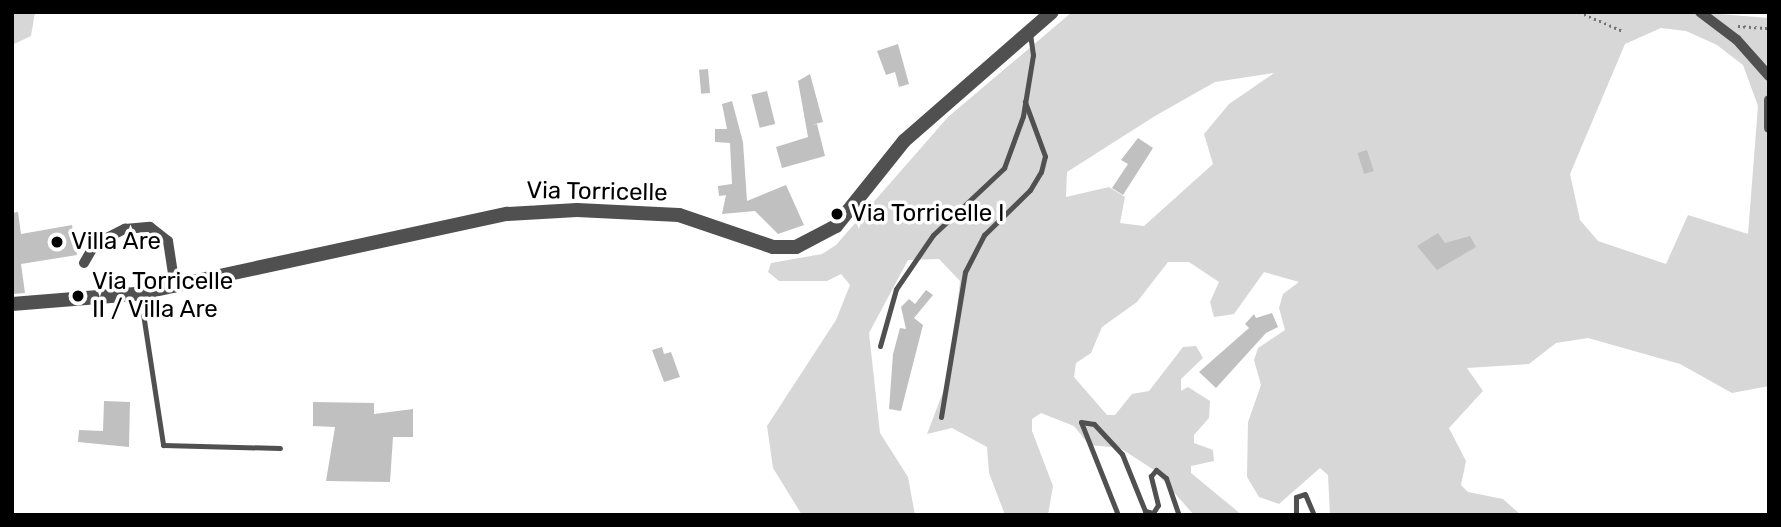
<!DOCTYPE html>
<html>
<head>
<meta charset="utf-8">
<style>
	body { margin:0 }
	#map { position:relative; width:1781px; height:527px; overflow:hidden; background:#fff; font-family:Rubik,sans-serif }
	div>[style] { position:absolute }
	[style*='--x'] { left:calc(var(--x)*1px); top:calc(var(--y)*1px); width:calc(var(--w)*1px); rotate:calc(var(--a)*1deg) }
	.green>* { inset:0; background:#d7d7d7 }
	.building>* { inset:0; background:#c0c0c0; transform-origin:0 0 }
	.path>* { height:2.5px; margin-top:-1.25px; transform-origin:0; background:repeating-linear-gradient(90deg,#727272 0 2px,transparent 0 5.5px) }
	.service>* { height:5px; margin:-2.5px; padding:0 2.5px; transform-origin:2.5px; border-radius:2.5px; background:#505050 }
	.minor>* { height:10px; margin:-5px; padding:0 5px; transform-origin:5px; border-radius:5px; background:#505050 }
	.tertiary>* { height:14px; margin:-7px; padding:0 7px; transform-origin:7px; border-radius:7px; background:#505050 }
	.dots>* { width:19px; height:19px; translate:-50% -50%; box-sizing:border-box; border:4px solid #fff; border-radius:50% }
	span { translate:-50% -50%; white-space:nowrap; text-align:center; line-height:1.15; -webkit-text-stroke:7px #fff; paint-order:stroke }
	.street-label { font-size:24px; color:#000 }
	.poi-label { font-size:24px; color:#000 }
	.left { translate:0 -50%; text-align:left }
	.frame { position:absolute; inset:0; border:14px solid #000; pointer-events:none }
</style>
</head>
<body>
<div id="map">
	<div class="green">
		<i style="clip-path:polygon(12px 12px,35px 12px,31px 36px,12px 45px)"></i>
		<i style="clip-path:polygon(evenodd,1072px 12px,1694px 12px,1769px 18px,1769px 386px,1732px 393px,1680px 364px,1588px 338px,1556px 343px,1529px 364px,1467px 368px,1483px 391px,1449px 428px,1466px 461px,1461px 485px,1468px 492px,1503px 499px,1521px 515px,1330px 515px,1328px 475px,1320px 468px,1279px 504px,1259px 497px,1247px 477px,1248px 422px,1261px 385px,1254px 360px,1258px 348px,1285px 330px,1279px 308px,1283px 294px,1299px 282px,1264px 272px,1234px 314px,1214px 317px,1210px 302px,1219px 282px,1189px 262px,1168px 262px,1137px 302px,1102px 327px,1091px 353px,1076px 363px,1074px 377px,1107px 415px,1115px 415px,1132px 394px,1149px 391px,1183px 347px,1196px 346px,1203px 358px,1181px 379px,1181px 391px,1188px 387px,1210px 401px,1209px 418px,1194px 435px,1194px 443px,1213px 450px,1214px 461px,1191px 466px,1191px 473px,1242px 515px,1194px 515px,1154px 470px,1120px 448px,1089px 445px,1074px 426px,1041px 413px,1032px 419px,1032px 431px,1053px 486px,1048px 515px,1005px 515px,989px 473px,987px 447px,952px 428px,927px 434px,950px 374px,960px 281px,939px 259px,908px 260px,869px 333px,880px 433px,908px 477px,915px 515px,802px 515px,773px 468px,767px 426px,836px 320px,850px 285px,841px 274px,827px 281px,779px 281px,768px 272px,771px 263px,822px 254px,836px 245px,948px 117px,1072px 12px,1661px 28px,1686px 31px,1717px 45px,1743px 65px,1758px 106px,1748px 234px,1688px 215px,1666px 264px,1598px 241px,1580px 220px,1570px 174px,1625px 44px,1661px 28px,1072px 12px,1274px 73px,1229px 104px,1204px 134px,1213px 164px,1144px 226px,1120px 223px,1125px 197px,1109px 187px,1066px 197px,1067px 172px,1155px 116px,1215px 82px,1274px 73px)"></i>
	</div>
	<div class="building">
		<i style="clip-path:polygon(898px 44px,909px 84px,899px 87px,895px 72px,886px 75px,877px 51px)"></i>
		<i style="left:708px;top:69px;width:24px;height:9px;rotate:85deg"></i>
		<i style="clip-path:polygon(810px 74px,823px 122px,811px 125px,817px 124px,825px 156px,782px 168px,776px 147px,808px 137px,798px 81px)"></i>
		<i style="left:767px;top:91px;width:34px;height:16px;rotate:76deg"></i>
		<i style="clip-path:polygon(732px 101px,743px 142px,747px 201px,786px 185px,804px 225px,778px 234px,755px 211px,722px 214px,726px 195px,719px 196px,718px 186px,732px 184px,730px 143px,715px 142px,715px 129px,727px 129px,722px 104px)"></i>
		<i style="clip-path:polygon(1138px 138px,1153px 148px,1123px 195px,1112px 188px,1128px 164px,1121px 160px)"></i>
		<i style="left:1367px;top:150px;width:22px;height:10px;rotate:72deg"></i>
		<i style="clip-path:polygon(18px 212px,21px 234px,72px 225px,77px 255px,21px 264px,25px 293px,13px 294px,12px 213px)"></i>
		<i style="clip-path:polygon(1438px 233px,1445px 243px,1470px 236px,1476px 247px,1437px 270px,1417px 246px)"></i>
		<i style="clip-path:polygon(926px 290px,933px 295px,914px 318px,923px 325px,901px 411px,889px 409px,893px 354px,900px 328px,906px 329px,901px 307px,909px 299px,915px 304px)"></i>
		<i style="clip-path:polygon(1272px 313px,1278px 327px,1266px 333px,1216px 388px,1199px 372px,1249px 328px,1245px 324px,1254px 314px,1256px 318px)"></i>
		<i style="clip-path:polygon(662px 347px,664px 354px,671px 352px,680px 377px,664px 382px,652px 350px)"></i>
		<i style="clip-path:polygon(104px 401px,130px 402px,129px 447px,78px 442px,79px 430px,103px 431px)"></i>
		<i style="clip-path:polygon(313px 402px,374px 403px,374px 414px,413px 409px,413px 437px,393px 437px,390px 482px,326px 481px,335px 427px,313px 426px)"></i>
	</div>
	<div class="path">
		<i style="--x:1579;--y:12;--w:48;--a:23.4"></i>
		<i style="--x:1738;--y:26;--w:31;--a:4"></i>
	</div>
	<div class="service">
		<i style="--x:140;--y:294;--w:153;--a:81.3"></i>
		<i style="--x:163;--y:445;--w:117;--a:1.5"></i>
		<i style="--x:880;--y:346;--w:59;--a:-74.3"></i>
		<i style="--x:896;--y:289;--w:65;--a:-55.6"></i>
		<i style="--x:933;--y:235;--w:98;--a:-43.3"></i>
		<i style="--x:1004;--y:168;--w:55;--a:-69.9"></i>
		<i style="--x:1023;--y:116;--w:62;--a:-80.7"></i>
		<i style="--x:1033;--y:55;--w:21;--a:-98"></i>
		<i style="--x:941;--y:417;--w:147;--a:-80.6"></i>
		<i style="--x:965;--y:272;--w:42;--a:-62.8"></i>
		<i style="--x:984;--y:235;--w:64;--a:-44.4"></i>
		<i style="--x:1030;--y:190;--w:21;--a:-59"></i>
		<i style="--x:1041;--y:172;--w:16;--a:-76"></i>
		<i style="--x:1045;--y:156;--w:58;--a:-110.3"></i>
		<i style="--x:1118;--y:515;--w:100;--a:-111.7"></i>
		<i style="--x:1081;--y:422;--w:13;--a:9"></i>
		<i style="--x:1094;--y:424;--w:41;--a:47"></i>
		<i style="--x:1122;--y:454;--w:61;--a:68"></i>
		<i style="--x:1145;--y:511;--w:8;--a:14"></i>
		<i style="--x:1153;--y:513;--w:9;--a:-58"></i>
		<i style="--x:1158;--y:505;--w:30;--a:-104"></i>
		<i style="--x:1151;--y:476;--w:8;--a:-50"></i>
		<i style="--x:1156;--y:470;--w:13;--a:39"></i>
		<i style="--x:1166;--y:478;--w:39;--a:71"></i>
		<i style="--x:1296;--y:515;--w:18;--a:-90"></i>
		<i style="--x:1296;--y:497;--w:9;--a:-18"></i>
		<i style="--x:1305;--y:494;--w:23;--a:67"></i>
	</div>
	<div class="minor">
		<i style="--x:1700;--y:12;--w:46;--a:37.1"></i>
		<i style="--x:1737;--y:40;--w:48;--a:48.4"></i>
		<i style="--x:1769;--y:100;--w:28;--a:90"></i>
		<i style="--x:84;--y:263;--w:22;--a:-60"></i>
		<i style="--x:95;--y:244;--w:34;--a:-27"></i>
		<i style="--x:125;--y:229;--w:25;--a:-5"></i>
		<i style="--x:150;--y:227;--w:23;--a:38"></i>
		<i style="--x:168;--y:241;--w:47;--a:81.3"></i>
	</div>
	<div class="tertiary">
		<i style="--x:12;--y:304;--w:124;--a:-4.6"></i>
		<i style="--x:136;--y:294;--w:380;--a:-12.2"></i>
		<i style="--x:507;--y:214;--w:70;--a:-3.3"></i>
		<i style="--x:577;--y:210;--w:102;--a:2.8"></i>
		<i style="--x:679;--y:215;--w:99;--a:18.8"></i>
		<i style="--x:773;--y:247;--w:23;--a:0"></i>
		<i style="--x:796;--y:247;--w:45;--a:-27.7"></i>
		<i style="--x:836;--y:226;--w:109;--a:-51.3"></i>
		<i style="--x:904;--y:141;--w:196;--a:-41.1"></i>
	</div>
	<div class="dots">
		<i style="left:837px;top:214px;background:#000"></i>
		<i style="left:57px;top:242px;background:#000"></i>
		<i style="left:78px;top:296px;background:#000"></i>
	</div>
	<div class="street-label">
		<span style="left:597px;top:192px;rotate:1deg">Via Torricelle</span>
	</div>
	<div class="poi-label">
		<span class="left" style="left:851px;top:214px">Via Torricelle I</span>
		<span class="left" style="left:71px;top:242px">Villa Are</span>
		<span class="left" style="left:92px;top:296px">Via Torricelle<br>II / Villa Are</span>
	</div>
	<div class="frame"></div>
</div>
</body>
</html>
